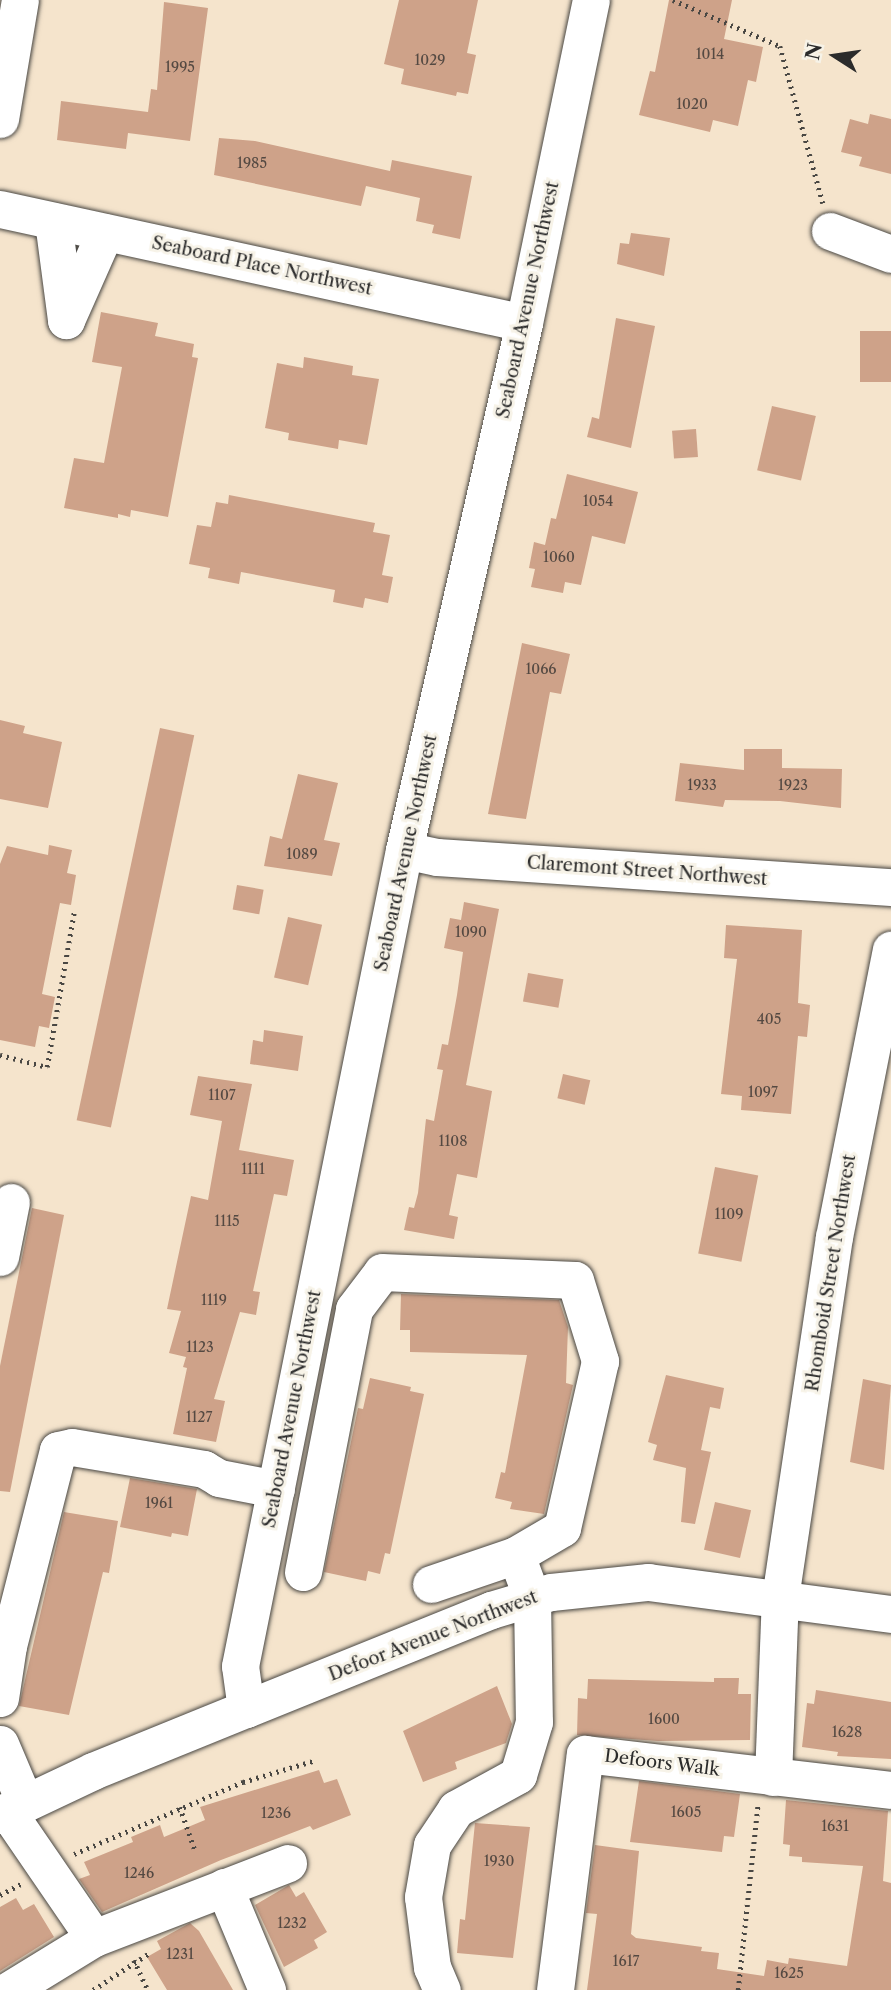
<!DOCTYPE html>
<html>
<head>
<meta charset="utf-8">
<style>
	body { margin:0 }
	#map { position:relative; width:891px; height:1990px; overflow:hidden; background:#f5e4cc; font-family:"Libre Caslon Text",serif }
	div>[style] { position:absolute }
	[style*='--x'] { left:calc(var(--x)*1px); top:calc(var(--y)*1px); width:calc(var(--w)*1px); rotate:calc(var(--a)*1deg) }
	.building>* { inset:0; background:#cea289; transform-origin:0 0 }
	.path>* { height:4.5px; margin-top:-2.25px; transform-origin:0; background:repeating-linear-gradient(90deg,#494743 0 2px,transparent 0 7px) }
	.roads { filter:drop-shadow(0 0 2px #494743) drop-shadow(0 0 2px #494743) }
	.minor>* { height:37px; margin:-18.5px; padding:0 18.5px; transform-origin:18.5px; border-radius:18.5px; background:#fff }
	span { translate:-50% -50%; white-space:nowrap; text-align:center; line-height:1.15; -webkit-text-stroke:6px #f7f3e8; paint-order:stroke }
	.number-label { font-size:14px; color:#544942 }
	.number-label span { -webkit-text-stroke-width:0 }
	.street-label { font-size:18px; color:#2b2b2b }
	.north { position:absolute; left:800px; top:21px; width:70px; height:70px; -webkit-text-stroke:5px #f7f3e8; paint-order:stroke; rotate:282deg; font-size:19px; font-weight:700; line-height:28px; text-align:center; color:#2b2b2b }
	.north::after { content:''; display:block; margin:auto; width:24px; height:32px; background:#2b2b2b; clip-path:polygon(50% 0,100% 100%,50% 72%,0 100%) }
</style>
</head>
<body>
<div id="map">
	<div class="building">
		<i style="clip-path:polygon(399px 0,478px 0,467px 53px,476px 55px,468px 94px,457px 92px,456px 96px,401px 84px,404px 69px,384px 64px)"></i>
		<i style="clip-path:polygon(669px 0,732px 0,724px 39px,763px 47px,756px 82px,748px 80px,738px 126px,713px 120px,710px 132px,639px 115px,650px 71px,655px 72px)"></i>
		<i style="clip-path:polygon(164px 2px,208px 8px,190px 141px,128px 133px,126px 149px,57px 140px,61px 101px,148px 112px,151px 89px,157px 90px)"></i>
		<i style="clip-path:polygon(870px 114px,891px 119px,891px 174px,859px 166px,862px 157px,841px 152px,850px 119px,868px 124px)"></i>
		<i style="clip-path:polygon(219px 138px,255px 141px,390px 171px,392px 160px,472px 176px,460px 239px,432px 233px,434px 225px,416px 221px,420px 198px,366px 186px,361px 206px,214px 175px)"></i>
		<i style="clip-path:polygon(631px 233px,670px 238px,664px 276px,617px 264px,620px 243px,629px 244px)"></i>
		<i style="clip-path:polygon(101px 312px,158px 323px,155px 336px,194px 344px,192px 357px,198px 358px,168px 517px,131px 510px,130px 517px,118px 514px,118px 518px,64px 508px,74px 458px,104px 463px,122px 367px,92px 362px)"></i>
		<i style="clip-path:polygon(616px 318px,655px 326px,631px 448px,587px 437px,592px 417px,599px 419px)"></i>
		<i style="left:891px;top:331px;width:51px;height:31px;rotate:90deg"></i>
		<i style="clip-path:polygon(304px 357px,353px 366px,352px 375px,379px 379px,367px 445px,339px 440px,338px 449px,288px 440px,289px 433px,265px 428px,277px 363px,303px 368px)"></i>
		<i style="left:772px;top:406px;width:45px;height:66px;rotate:13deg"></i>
		<i style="left:696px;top:429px;width:28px;height:24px;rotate:86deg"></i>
		<i style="clip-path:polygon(567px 474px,638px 492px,625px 544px,592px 536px,581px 585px,565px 582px,563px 593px,531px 587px,535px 569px,529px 568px,534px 542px,545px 545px,551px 518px,556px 519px)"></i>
		<i style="clip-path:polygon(229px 495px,375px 523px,373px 532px,390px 535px,382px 575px,393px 577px,388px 603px,365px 598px,363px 608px,333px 602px,335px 590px,241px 572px,239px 584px,208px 578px,210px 568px,189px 564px,197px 525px,211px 527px,216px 502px,228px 504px)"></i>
		<i style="clip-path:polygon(522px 643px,570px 654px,561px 694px,550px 692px,526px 819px,488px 814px)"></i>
		<i style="clip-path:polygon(0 720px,25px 726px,23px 733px,62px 742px,48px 808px,0 799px)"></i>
		<i style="left:160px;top:728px;width:35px;height:401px;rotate:12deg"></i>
		<i style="clip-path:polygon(744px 749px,782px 749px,782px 768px,842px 769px,841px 808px,780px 801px,725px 800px,723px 807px,675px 801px,680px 763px,744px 770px)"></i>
		<i style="clip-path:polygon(298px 774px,338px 783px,324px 840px,340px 843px,332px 876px,264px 866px,270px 836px,282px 839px)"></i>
		<i style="clip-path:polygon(49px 845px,72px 850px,67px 873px,76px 875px,71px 905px,60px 903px,42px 994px,55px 997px,49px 1028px,39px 1026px,35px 1047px,0 1040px,0 864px,7px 846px,48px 855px)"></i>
		<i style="left:237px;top:885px;width:27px;height:25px;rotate:10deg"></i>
		<i style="clip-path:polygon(464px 902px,499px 909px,466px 1085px,492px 1091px,477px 1178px,457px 1174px,449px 1215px,458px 1217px,454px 1239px,404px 1230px,409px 1207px,414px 1208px,418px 1193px,426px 1119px,434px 1121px,443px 1070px,437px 1069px,442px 1044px,448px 1045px,457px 995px,463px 952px,444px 948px,450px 918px,461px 920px)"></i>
		<i style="left:288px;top:917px;width:35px;height:62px;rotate:13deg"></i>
		<i style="clip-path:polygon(726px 925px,802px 930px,798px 1003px,810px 1005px,807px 1037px,798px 1036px,791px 1114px,741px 1110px,742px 1096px,721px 1094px,737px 959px,724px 958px)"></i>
		<i style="left:528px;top:973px;width:36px;height:29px;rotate:10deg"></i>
		<i style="clip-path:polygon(264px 1030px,303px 1036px,298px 1071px,250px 1064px,253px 1040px,263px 1042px)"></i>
		<i style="left:563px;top:1074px;width:28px;height:25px;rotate:13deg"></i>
		<i style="clip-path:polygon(198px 1076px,252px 1084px,239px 1150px,294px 1160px,287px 1196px,274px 1194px,253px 1291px,260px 1292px,256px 1315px,240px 1312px,214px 1399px,225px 1401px,216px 1442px,173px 1434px,187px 1368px,183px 1367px,186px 1357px,169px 1353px,181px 1311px,167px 1309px,191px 1196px,208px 1200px,222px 1121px,190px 1115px)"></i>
		<i style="left:715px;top:1167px;width:44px;height:88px;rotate:11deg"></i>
		<i style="clip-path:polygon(32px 1208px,64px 1215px,10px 1492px,0 1491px,0 1366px)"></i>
		<i style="clip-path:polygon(401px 1294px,559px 1300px,568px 1327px,566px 1383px,573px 1385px,544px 1514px,510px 1509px,512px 1502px,495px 1498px,501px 1472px,505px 1473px,527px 1355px,410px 1352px,410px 1330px,400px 1330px)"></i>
		<i style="clip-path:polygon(666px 1375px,724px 1388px,720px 1409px,710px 1407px,701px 1450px,711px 1452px,695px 1524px,681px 1522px,686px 1468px,653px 1460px,657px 1445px,648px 1442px)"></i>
		<i style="clip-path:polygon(370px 1378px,411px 1387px,410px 1391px,424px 1394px,390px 1554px,385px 1553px,380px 1574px,368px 1571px,366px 1581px,324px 1572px,358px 1408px,363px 1409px)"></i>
		<i style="clip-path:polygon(863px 1379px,891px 1385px,884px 1470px,850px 1462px)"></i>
		<i style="clip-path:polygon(130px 1478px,197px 1489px,188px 1536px,172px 1533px,171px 1537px,120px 1527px)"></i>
		<i style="left:715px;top:1502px;width:37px;height:49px;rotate:13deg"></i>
		<i style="clip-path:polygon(64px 1512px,118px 1521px,109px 1573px,103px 1572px,69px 1715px,19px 1706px)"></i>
		<i style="clip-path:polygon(714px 1678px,739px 1678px,738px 1694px,751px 1694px,750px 1740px,658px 1741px,577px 1735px,578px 1698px,587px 1699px,588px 1679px,714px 1682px)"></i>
		<i style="clip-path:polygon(497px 1686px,512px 1724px,506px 1743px,455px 1762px,457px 1769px,423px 1782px,403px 1731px)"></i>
		<i style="clip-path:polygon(816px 1690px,891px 1702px,891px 1759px,837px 1756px,838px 1752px,802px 1747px,807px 1703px,814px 1704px)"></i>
		<i style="clip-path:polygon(319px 1770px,324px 1783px,337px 1779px,351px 1815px,313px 1830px,310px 1826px,221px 1860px,102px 1912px,79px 1879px,90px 1875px,84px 1862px,133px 1842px,131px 1837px,160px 1825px,164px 1837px,205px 1820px,200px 1807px)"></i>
		<i style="clip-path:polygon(639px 1781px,740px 1794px,734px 1837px,724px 1836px,722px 1852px,630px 1842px)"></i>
		<i style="clip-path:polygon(786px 1800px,888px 1811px,883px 1881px,891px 1883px,891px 1990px,587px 1990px,597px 1914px,586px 1913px,595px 1845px,639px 1851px,631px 1934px,636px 1938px,702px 1947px,701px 1951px,719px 1953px,717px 1969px,764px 1976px,767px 1960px,788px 1964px,789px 1958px,847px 1966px,863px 1866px,802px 1862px,802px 1857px,789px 1856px,790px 1845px,783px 1844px)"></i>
		<i style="clip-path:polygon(475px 1823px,530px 1827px,513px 1958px,457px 1953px,460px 1919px,465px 1920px)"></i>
		<i style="clip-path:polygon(289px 1885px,296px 1897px,304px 1892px,327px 1932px,314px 1940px,318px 1948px,284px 1967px,255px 1905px)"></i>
		<i style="clip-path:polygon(16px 1898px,23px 1910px,34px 1904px,54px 1937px,0 1971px,0 1907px)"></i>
		<i style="clip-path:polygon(190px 1923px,199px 1931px,233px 1990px,167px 1990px,147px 1957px,161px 1949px,157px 1941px)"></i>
	</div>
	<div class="path">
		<i style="--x:673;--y:0;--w:116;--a:23.3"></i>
		<i style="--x:780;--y:46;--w:163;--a:74.7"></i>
		<i style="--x:0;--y:1055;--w:49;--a:14.3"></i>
		<i style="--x:47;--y:1067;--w:157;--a:-80.1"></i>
		<i style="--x:180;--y:1807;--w:46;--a:70.8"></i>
		<i style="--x:74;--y:1854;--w:184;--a:-23.1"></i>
		<i style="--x:243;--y:1782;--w:76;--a:-16.8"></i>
		<i style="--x:0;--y:1895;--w:24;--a:-28"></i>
		<i style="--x:134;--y:1960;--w:33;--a:65"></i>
		<i style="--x:93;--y:1990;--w:69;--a:-33.2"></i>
		<i style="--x:738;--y:1990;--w:187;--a:-83.9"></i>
	</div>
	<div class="roads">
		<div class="minor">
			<i style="--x:0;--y:119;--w:121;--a:-80.5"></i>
			<i style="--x:0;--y:209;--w:536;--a:12.27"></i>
			<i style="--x:53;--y:221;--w:100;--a:82.5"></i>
			<i style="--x:830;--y:231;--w:65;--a:20.7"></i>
			<i style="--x:66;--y:320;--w:96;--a:-66.1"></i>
			<i style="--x:404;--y:850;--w:34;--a:12"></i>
			<i style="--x:437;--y:857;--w:455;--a:3.8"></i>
			<i style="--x:0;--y:1257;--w:56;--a:-78.7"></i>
			<i style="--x:303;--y:1572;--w:268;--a:-79"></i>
			<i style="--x:354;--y:1309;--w:46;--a:-52.9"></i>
			<i style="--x:382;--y:1272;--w:193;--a:2.4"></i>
			<i style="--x:575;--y:1280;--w:85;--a:72.8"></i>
			<i style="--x:600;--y:1361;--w:171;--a:102.8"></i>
			<i style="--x:562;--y:1528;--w:53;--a:149.6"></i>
			<i style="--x:516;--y:1555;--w:46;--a:69.6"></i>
			<i style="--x:532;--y:1598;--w:124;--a:89.1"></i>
			<i style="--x:534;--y:1722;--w:55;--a:106.8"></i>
			<i style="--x:518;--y:1775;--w:71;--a:151.3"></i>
			<i style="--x:456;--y:1809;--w:43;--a:123.7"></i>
			<i style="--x:432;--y:1845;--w:53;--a:99.8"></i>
			<i style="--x:423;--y:1897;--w:71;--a:82.7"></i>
			<i style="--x:432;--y:1967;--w:25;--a:67"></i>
			<i style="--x:431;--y:1584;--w:90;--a:-18.8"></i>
			<i style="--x:0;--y:1698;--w:53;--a:-81.3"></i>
			<i style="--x:8;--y:1646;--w:202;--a:-75.7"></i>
			<i style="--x:58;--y:1450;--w:14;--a:-12"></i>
			<i style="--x:72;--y:1447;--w:134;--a:9.5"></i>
			<i style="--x:204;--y:1469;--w:17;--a:31"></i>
			<i style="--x:219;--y:1478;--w:58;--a:10.9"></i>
			<i style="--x:246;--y:1709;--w:43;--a:-97.9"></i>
			<i style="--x:240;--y:1666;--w:832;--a:-78.64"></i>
			<i style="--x:404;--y:850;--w:540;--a:-77.17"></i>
			<i style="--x:524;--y:323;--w:330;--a:-78.3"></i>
			<i style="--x:0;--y:1744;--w:64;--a:67"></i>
			<i style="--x:773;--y:1777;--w:179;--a:-87.8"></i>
			<i style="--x:780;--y:1598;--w:365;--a:-81.5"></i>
			<i style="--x:834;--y:1237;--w:293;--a:-78.8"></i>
			<i style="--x:7;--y:1811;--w:154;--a:55.6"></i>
			<i style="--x:0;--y:1815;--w:103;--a:-25.3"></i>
			<i style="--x:93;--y:1771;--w:165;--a:-22.1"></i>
			<i style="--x:246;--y:1709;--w:264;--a:-22"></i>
			<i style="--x:491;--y:1610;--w:63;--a:-16.7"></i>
			<i style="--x:551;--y:1592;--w:98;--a:-5.9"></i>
			<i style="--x:648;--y:1582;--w:245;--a:7.5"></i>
			<i style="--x:224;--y:1887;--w:112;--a:67.3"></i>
			<i style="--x:9;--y:1990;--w:100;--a:-31.5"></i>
			<i style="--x:94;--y:1938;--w:208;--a:-21.1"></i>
			<i style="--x:555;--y:1990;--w:238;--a:-82.8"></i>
			<i style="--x:585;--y:1754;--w:308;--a:6.7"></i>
		</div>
	</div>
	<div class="number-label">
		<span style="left:710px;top:54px">1014</span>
		<span style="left:430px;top:60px">1029</span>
		<span style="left:180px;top:67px">1995</span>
		<span style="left:692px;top:104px">1020</span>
		<span style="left:252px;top:163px">1985</span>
		<span style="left:598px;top:501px">1054</span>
		<span style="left:559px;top:557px">1060</span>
		<span style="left:541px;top:669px">1066</span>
		<span style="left:702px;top:785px">1933</span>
		<span style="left:793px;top:785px">1923</span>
		<span style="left:302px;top:854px">1089</span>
		<span style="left:471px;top:932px">1090</span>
		<span style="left:769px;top:1019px">405</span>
		<span style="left:763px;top:1092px">1097</span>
		<span style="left:222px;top:1095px">1107</span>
		<span style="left:453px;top:1141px">1108</span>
		<span style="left:253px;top:1169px">1111</span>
		<span style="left:729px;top:1214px">1109</span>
		<span style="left:227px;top:1221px">1115</span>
		<span style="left:214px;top:1300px">1119</span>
		<span style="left:200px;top:1347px">1123</span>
		<span style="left:199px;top:1417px">1127</span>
		<span style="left:159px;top:1503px">1961</span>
		<span style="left:664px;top:1719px">1600</span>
		<span style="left:847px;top:1732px">1628</span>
		<span style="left:686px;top:1812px">1605</span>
		<span style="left:276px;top:1813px">1236</span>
		<span style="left:835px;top:1826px">1631</span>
		<span style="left:499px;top:1861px">1930</span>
		<span style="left:139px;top:1873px">1246</span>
		<span style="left:292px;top:1923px">1232</span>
		<span style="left:180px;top:1954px">1231</span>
		<span style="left:626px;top:1961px">1617</span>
		<span style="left:789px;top:1973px">1625</span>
	</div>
	<div class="street-label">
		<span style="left:262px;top:266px;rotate:12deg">Seaboard Place Northwest</span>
		<span style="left:528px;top:300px;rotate:-78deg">Seaboard Avenue Northwest</span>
		<span style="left:406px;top:853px;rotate:-78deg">Seaboard Avenue Northwest</span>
		<span style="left:647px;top:871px;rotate:4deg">Claremont Street Northwest</span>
		<span style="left:831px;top:1273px;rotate:-81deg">Rhomboid Street Northwest</span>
		<span style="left:292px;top:1409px;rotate:-79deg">Seaboard Avenue Northwest</span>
		<span style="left:433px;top:1636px;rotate:-21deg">Defoor Avenue Northwest</span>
		<span style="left:662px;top:1763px;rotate:7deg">Defoors Walk</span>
	</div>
	<div class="north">N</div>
</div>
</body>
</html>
